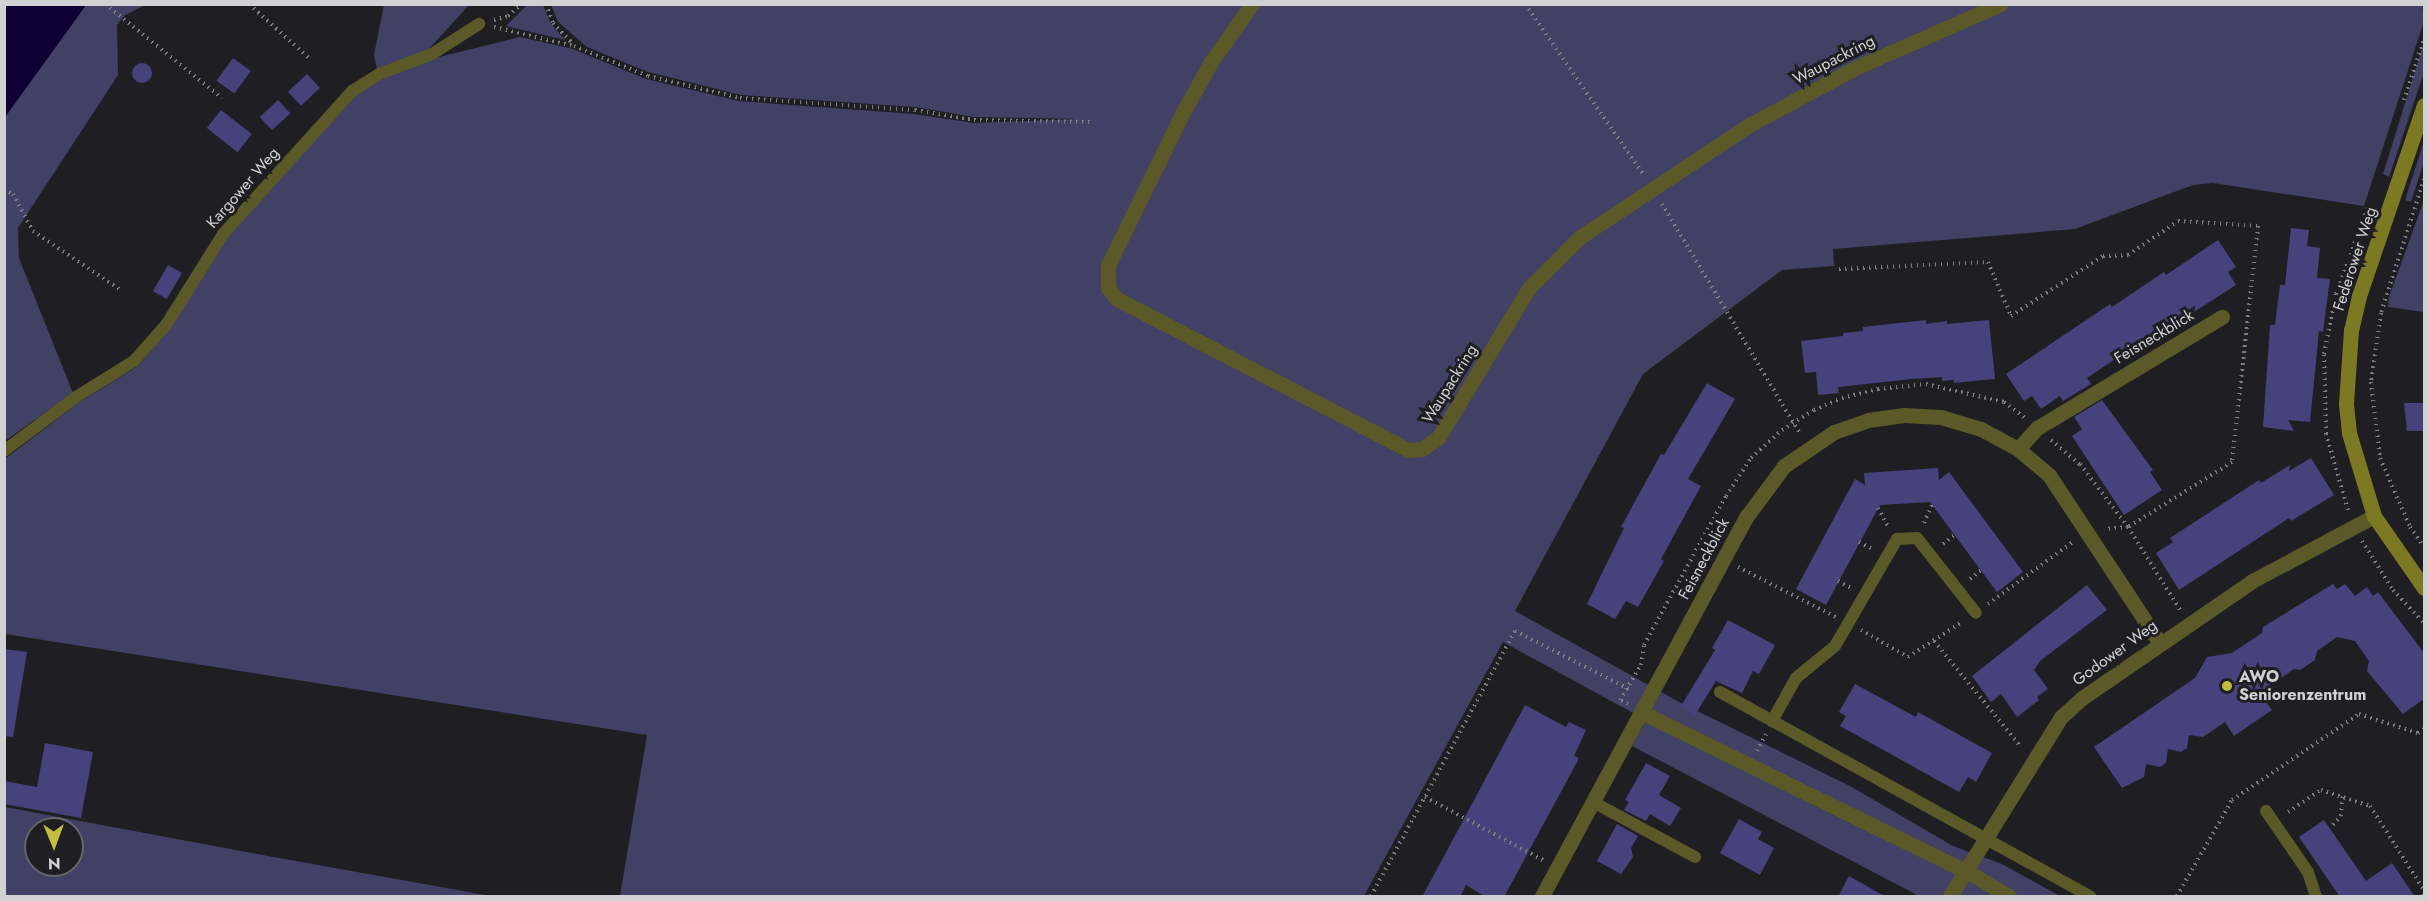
<!DOCTYPE html>
<html>
<head>
<meta charset="utf-8">
<style>
	body { margin:0 }
	#map { position:relative; width:2429px; height:901px; overflow:hidden; background:#1e1e23; font-family:Jost,sans-serif }
	div>[style] { position:absolute }
	[style*='--x'] { left:calc(var(--x)*1px); top:calc(var(--y)*1px); width:calc(var(--w)*1px); rotate:calc(var(--a)*1deg) }
	.green>* { inset:0; background:#424064 }
	.water>* { inset:0; background:#0f0135 }
	.building>* { inset:0; background:#47427c; transform-origin:0 0 }
	.round { border-radius:50% }
	.path>* { height:4px; margin-top:-2px; transform-origin:0; background:repeating-linear-gradient(90deg,#7e7e82 0 1.5px,transparent 0 6px) }
	.lane>* { height:12px; margin:-6px; padding:0 6px; transform-origin:6px; border-radius:6px; background:#5a5927 }
	.street>* { height:15px; margin:-7.5px; padding:0 7.5px; transform-origin:7.5px; border-radius:7.5px; background:#5a5927 }
	.secondary>* { height:15px; margin:-7.5px; padding:0 7.5px; transform-origin:7.5px; border-radius:7.5px; background:#7d7923 }
	.dots>* { width:16px; height:16px; translate:-50% -50%; box-sizing:border-box; border:3px solid #1e1e23; border-radius:50% }
	span { translate:-50% -50%; white-space:nowrap; text-align:center; line-height:1.15; -webkit-text-stroke:6px #1e1e23; paint-order:stroke }
	.street-label { font-size:16px; color:#d1d1d4 }
	.poi-label { font-size:16px; color:#d1d1d4; font-weight:700 }
	.left { translate:0 -50%; text-align:left }
	.frame { position:absolute; inset:0; border:6px solid #d1d1d4; pointer-events:none }
	.north { position:absolute; left:24px; top:817px; width:60px; height:60px; box-sizing:border-box; background:#1e1e23; border:2px solid #66666a; border-radius:50%; rotate:179deg; font-size:16px; font-weight:700; line-height:24px; text-align:center; color:#d1d1d4 }
	.north::after { content:''; display:block; margin:auto; width:21px; height:27px; background:#c2bd3f; clip-path:polygon(50% 0,100% 100%,50% 72%,0 100%) }
</style>
</head>
<body>
<div id="map">
	<div class="green">
		<i style="clip-path:polygon(2422px 4px,2424px 21px,2364px 206px,2213px 183px,2193px 185px,2075px 229px,1833px 249px,1834px 266px,1782px 270px,1643px 374px,1515px 611px,1681px 703px,1850px 786px,1953px 846px,2002px 864px,2060px 896px,1919px 896px,1632px 746px,1646px 720px,1503px 642px,1364px 896px,620px 896px,647px 735px,5px 634px,5px 459px,78px 403px,138px 366px,172px 326px,228px 235px,358px 93px,380px 79px,435px 58px,520px 37px,573px 49px,646px 79px,739px 101px,914px 114px,974px 123px,1078px 119px,974px 117px,915px 107px,741px 95px,648px 72px,587px 47px,558px 22px,551px 5px)"></i>
		<i style="clip-path:polygon(86px 5px,145px 5px,124px 16px,117px 25px,118px 75px,18px 228px,19px 258px,73px 393px,5px 441px,5px 117px)"></i>
		<i style="clip-path:polygon(384px 5px,469px 5px,428px 50px,377px 69px,374px 55px)"></i>
		<i style="clip-path:polygon(527px 5px,543px 5px,551px 24px,565px 40px,506px 26px)"></i>
		<i style="clip-path:polygon(2424px 42px,2424px 72px,2389px 177px,2383px 174px)"></i>
		<i style="clip-path:polygon(2424px 141px,2424px 162px,2411px 202px,2405px 200px)"></i>
		<i style="clip-path:polygon(2424px 200px,2424px 312px,2388px 307px,2389px 297px)"></i>
		<i style="clip-path:polygon(evenodd,5px 807px,268px 856px,491px 896px,5px 896px,5px 807px,36px 829px,72px 829px,72px 865px,36px 865px,36px 829px)"></i>
	</div>
	<div class="water">
		<i style="clip-path:polygon(5px 4px,86px 5px,5px 117px,4px 5px)"></i>
	</div>
	<div class="building">
		<i style="left:233px;top:58px;width:22px;height:28px;rotate:36deg"></i>
		<i class="round" style="left:132px;top:63px;width:20px;height:20px"></i>
		<i style="left:307px;top:74px;width:19px;height:26px;rotate:47deg"></i>
		<i style="left:278px;top:100px;width:18px;height:25px;rotate:47deg"></i>
		<i style="left:221px;top:110px;width:39px;height:23px;rotate:38deg"></i>
		<i style="clip-path:polygon(2291px 228px,2309px 230px,2307px 246px,2320px 248px,2317px 278px,2330px 279px,2323px 332px,2319px 331px,2310px 422px,2288px 420px,2294px 431px,2263px 427px,2270px 325px,2275px 325px,2280px 285px,2285px 285px)"></i>
		<i style="clip-path:polygon(2218px 240px,2236px 267px,2228px 272px,2236px 285px,2147px 342px,2145px 339px,2087px 378px,2091px 384px,2063px 401px,2060px 396px,2041px 409px,2032px 396px,2024px 401px,2006px 374px,2110px 304px,2112px 307px,2164px 272px,2166px 275px)"></i>
		<i style="left:168px;top:265px;width:16px;height:30px;rotate:30deg"></i>
		<i style="clip-path:polygon(1926px 320px,1926px 324px,1947px 321px,1947px 324px,1989px 320px,1995px 379px,1954px 383px,1954px 380px,1942px 381px,1942px 377px,1912px 379px,1838px 387px,1839px 393px,1818px 395px,1816px 372px,1805px 373px,1801px 341px,1843px 336px,1843px 333px,1863px 331px,1863px 327px)"></i>
		<i style="clip-path:polygon(1707px 383px,1735px 399px,1688px 479px,1701px 486px,1661px 559px,1664px 561px,1638px 607px,1626px 601px,1615px 619px,1587px 604px,1624px 528px,1621px 527px,1661px 454px,1664px 455px)"></i>
		<i style="clip-path:polygon(2102px 400px,2153px 470px,2150px 472px,2162px 490px,2124px 515px,2072px 436px,2082px 429px,2074px 417px)"></i>
		<i style="clip-path:polygon(2404px 403px,2424px 403px,2424px 431px,2407px 431px)"></i>
		<i style="clip-path:polygon(2311px 458px,2334px 495px,2291px 521px,2289px 518px,2179px 590px,2156px 553px,2173px 542px,2170px 538px,2259px 480px,2261px 483px,2290px 465px,2289px 471px)"></i>
		<i style="clip-path:polygon(1938px 468px,1939px 480px,1949px 472px,2023px 572px,1997px 592px,1930px 502px,1880px 505px,1826px 605px,1796px 589px,1855px 479px,1865px 485px,1864px 473px)"></i>
		<i style="clip-path:polygon(2333px 584px,2337px 589px,2345px 584px,2355px 596px,2367px 587px,2373px 596px,2378px 592px,2424px 653px,2424px 699px,2403px 714px,2367px 671px,2369px 661px,2355px 641px,2337px 637px,2317px 651px,2315px 660px,2300px 670px,2294px 669px,2260px 693px,2272px 710px,2234px 736px,2225px 722px,2203px 737px,2189px 735px,2187px 748px,2181px 752px,2168px 749px,2166px 763px,2160px 767px,2146px 764px,2144px 777px,2122px 788px,2094px 747px,2195px 678px,2207px 657px,2232px 653px,2262px 633px,2263px 627px)"></i>
		<i style="clip-path:polygon(2087px 585px,2107px 610px,2040px 661px,2034px 670px,2048px 689px,2037px 697px,2039px 700px,2017px 717px,2001px 694px,1991px 702px,1972px 676px)"></i>
		<i style="clip-path:polygon(1728px 620px,1775px 645px,1759px 674px,1753px 671px,1742px 693px,1716px 681px,1695px 715px,1681px 706px,1715px 650px,1712px 648px)"></i>
		<i style="clip-path:polygon(4px 649px,27px 652px,13px 737px,4px 736px)"></i>
		<i style="clip-path:polygon(1855px 684px,1916px 717px,1918px 712px,1992px 753px,1976px 782px,1968px 777px,1959px 792px,1840px 726px,1846px 716px,1839px 712px)"></i>
		<i style="clip-path:polygon(1525px 705px,1566px 727px,1569px 722px,1586px 730px,1574px 756px,1579px 758px,1575px 766px,1504px 897px,1486px 897px,1466px 885px,1460px 897px,1422px 897px)"></i>
		<i style="clip-path:polygon(45px 743px,93px 752px,81px 818px,4px 804px,4px 781px,37px 787px)"></i>
		<i style="clip-path:polygon(1646px 763px,1670px 776px,1659px 795px,1681px 808px,1670px 826px,1650px 814px,1646px 821px,1624px 810px,1629px 802px,1625px 800px)"></i>
		<i style="clip-path:polygon(1739px 819px,1762px 832px,1758px 839px,1774px 848px,1760px 875px,1720px 853px)"></i>
		<i style="clip-path:polygon(2324px 820px,2366px 881px,2392px 863px,2415px 897px,2340px 897px,2299px 837px)"></i>
		<i style="clip-path:polygon(1617px 824px,1638px 836px,1631px 848px,1633px 857px,1621px 874px,1597px 861px)"></i>
		<i style="clip-path:polygon(1849px 876px,1886px 897px,1838px 897px)"></i>
	</div>
	<div class="path">
		<i style="--x:105;--y:4;--w:150;--a:38.8"></i>
		<i style="--x:249;--y:4;--w:81;--a:42"></i>
		<i style="--x:546;--y:4;--w:20;--a:70"></i>
		<i style="--x:553;--y:23;--w:30;--a:46"></i>
		<i style="--x:1525;--y:4;--w:207;--a:55.2"></i>
		<i style="--x:494;--y:20;--w:15;--a:-16"></i>
		<i style="--x:508;--y:16;--w:18;--a:-41"></i>
		<i style="--x:494;--y:27;--w:82;--a:13.4"></i>
		<i style="--x:574;--y:46;--w:80;--a:22.1"></i>
		<i style="--x:648;--y:76;--w:95;--a:13.4"></i>
		<i style="--x:740;--y:98;--w:175;--a:3.9"></i>
		<i style="--x:915;--y:110;--w:60;--a:9.6"></i>
		<i style="--x:974;--y:120;--w:119;--a:1"></i>
		<i style="--x:2404;--y:100;--w:64;--a:-71.8"></i>
		<i style="--x:2424;--y:179;--w:141;--a:107.8"></i>
		<i style="--x:2381;--y:313;--w:70;--a:98.2"></i>
		<i style="--x:2371;--y:382;--w:77;--a:83.2"></i>
		<i style="--x:2380;--y:458;--w:75;--a:66.5"></i>
		<i style="--x:2410;--y:527;--w:24;--a:55"></i>
		<i style="--x:4;--y:189;--w:10;--a:29"></i>
		<i style="--x:13;--y:194;--w:42;--a:61.6"></i>
		<i style="--x:33;--y:231;--w:104;--a:34"></i>
		<i style="--x:1662;--y:204;--w:268;--a:59"></i>
		<i style="--x:1839;--y:269;--w:149;--a:-2.7"></i>
		<i style="--x:1988;--y:262;--w:59;--a:66.9"></i>
		<i style="--x:2011;--y:316;--w:110;--a:-33.1"></i>
		<i style="--x:2103;--y:256;--w:25;--a:-2"></i>
		<i style="--x:2128;--y:255;--w:60;--a:-34.2"></i>
		<i style="--x:2178;--y:221;--w:80;--a:3.6"></i>
		<i style="--x:2258;--y:226;--w:237;--a:96.3"></i>
		<i style="--x:2232;--y:462;--w:123;--a:148"></i>
		<i style="--x:2128;--y:527;--w:23;--a:175"></i>
		<i style="--x:2051;--y:440;--w:38;--a:40"></i>
		<i style="--x:2080;--y:464;--w:79;--a:52.7"></i>
		<i style="--x:2128;--y:527;--w:98;--a:57.9"></i>
		<i style="--x:1878;--y:508;--w:21;--a:61"></i>
		<i style="--x:2348;--y:510;--w:79;--a:-106.1"></i>
		<i style="--x:2326;--y:434;--w:80;--a:-91.4"></i>
		<i style="--x:2324;--y:354;--w:61;--a:-78.7"></i>
		<i style="--x:2336;--y:294;--w:93;--a:-69.8"></i>
		<i style="--x:1924;--y:523;--w:20;--a:-66"></i>
		<i style="--x:2362;--y:541;--w:58;--a:57.7"></i>
		<i style="--x:2393;--y:590;--w:45;--a:46.8"></i>
		<i style="--x:1859;--y:542;--w:15;--a:28"></i>
		<i style="--x:1943;--y:544;--w:14;--a:-39"></i>
		<i style="--x:1738;--y:567;--w:110;--a:27"></i>
		<i style="--x:1970;--y:579;--w:14;--a:-39"></i>
		<i style="--x:1838;--y:581;--w:15;--a:28"></i>
		<i style="--x:1988;--y:604;--w:107;--a:-36.2"></i>
		<i style="--x:1861;--y:630;--w:54;--a:29.9"></i>
		<i style="--x:1908;--y:657;--w:64;--a:-32.9"></i>
		<i style="--x:1934;--y:641;--w:137;--a:50.6"></i>
		<i style="--x:1628;--y:704;--w:9;--a:-153"></i>
		<i style="--x:1620;--y:700;--w:41;--a:-59"></i>
		<i style="--x:1641;--y:665;--w:20;--a:-81"></i>
		<i style="--x:1644;--y:645;--w:170;--a:-61.2"></i>
		<i style="--x:1726;--y:496;--w:45;--a:-56.7"></i>
		<i style="--x:1751;--y:458;--w:42;--a:-42.1"></i>
		<i style="--x:1782;--y:430;--w:38;--a:-32"></i>
		<i style="--x:1814;--y:410;--w:30;--a:-23"></i>
		<i style="--x:1842;--y:398;--w:37;--a:-14"></i>
		<i style="--x:1878;--y:389;--w:48;--a:-5.9"></i>
		<i style="--x:1926;--y:384;--w:80;--a:13"></i>
		<i style="--x:2004;--y:402;--w:26;--a:37"></i>
		<i style="--x:1757;--y:751;--w:19;--a:-62"></i>
		<i style="--x:1425;--y:797;--w:134;--a:28.1"></i>
		<i style="--x:2288;--y:812;--w:40;--a:-34"></i>
		<i style="--x:2321;--y:790;--w:52;--a:18.1"></i>
		<i style="--x:2370;--y:806;--w:100;--a:57.3"></i>
		<i style="--x:2333;--y:825;--w:12;--a:-48"></i>
		<i style="--x:2341;--y:816;--w:21;--a:-85"></i>
		<i style="--x:1371;--y:896;--w:302;--a:-61.5"></i>
		<i style="--x:1515;--y:631;--w:128;--a:27"></i>
		<i style="--x:2177;--y:896;--w:111;--a:-60.2"></i>
		<i style="--x:2232;--y:800;--w:153;--a:-34.1"></i>
		<i style="--x:2359;--y:714;--w:62;--a:17.9"></i>
		<i style="--x:2418;--y:733;--w:7;--a:-34"></i>
		<i style="--x:2422;--y:896;--w:2;--a:-27"></i>
	</div>
	<div class="lane">
		<i style="--x:4;--y:451;--w:90;--a:-36.9"></i>
		<i style="--x:76;--y:397;--w:68;--a:-31.8"></i>
		<i style="--x:134;--y:361;--w:48;--a:-48.4"></i>
		<i style="--x:166;--y:325;--w:107;--a:-57.9"></i>
		<i style="--x:223;--y:234;--w:193;--a:-47.9"></i>
		<i style="--x:352;--y:91;--w:32;--a:-32"></i>
		<i style="--x:379;--y:74;--w:57;--a:-20.7"></i>
		<i style="--x:432;--y:54;--w:56;--a:-32.6"></i>
		<i style="--x:1720;--y:692;--w:423;--a:28.9"></i>
		<i style="--x:1772;--y:721;--w:49;--a:-60.8"></i>
		<i style="--x:1796;--y:678;--w:50;--a:-39.4"></i>
		<i style="--x:1835;--y:646;--w:124;--a:-59.9"></i>
		<i style="--x:1897;--y:539;--w:20;--a:-3"></i>
		<i style="--x:1917;--y:538;--w:95;--a:51.8"></i>
		<i style="--x:1593;--y:802;--w:116;--a:28.3"></i>
		<i style="--x:2266;--y:811;--w:74;--a:55.5"></i>
		<i style="--x:2308;--y:872;--w:25;--a:72"></i>
	</div>
	<div class="street">
		<i style="--x:1252;--y:4;--w:71;--a:125.3"></i>
		<i style="--x:1211;--y:62;--w:57;--a:119.2"></i>
		<i style="--x:1183;--y:112;--w:170;--a:116.1"></i>
		<i style="--x:1108;--y:265;--w:23;--a:90"></i>
		<i style="--x:1108;--y:288;--w:14;--a:51"></i>
		<i style="--x:1117;--y:299;--w:328;--a:27.4"></i>
		<i style="--x:1408;--y:450;--w:14;--a:-4"></i>
		<i style="--x:1422;--y:449;--w:19;--a:-35"></i>
		<i style="--x:1438;--y:438;--w:175;--a:-58.8"></i>
		<i style="--x:1529;--y:288;--w:72;--a:-45"></i>
		<i style="--x:1580;--y:237;--w:205;--a:-33.5"></i>
		<i style="--x:1751;--y:124;--w:118;--a:-28.3"></i>
		<i style="--x:1855;--y:68;--w:159;--a:-23.7"></i>
		<i style="--x:2018;--y:449;--w:28;--a:-48"></i>
		<i style="--x:2037;--y:428;--w:216;--a:-31"></i>
		<i style="--x:1641;--y:712;--w:362;--a:26.1"></i>
		<i style="--x:1966;--y:871;--w:50;--a:30.2"></i>
		<i style="--x:1542;--y:896;--w:432;--a:-61.7"></i>
		<i style="--x:1747;--y:516;--w:62;--a:-53.5"></i>
		<i style="--x:1784;--y:466;--w:60;--a:-34.2"></i>
		<i style="--x:1834;--y:432;--w:36;--a:-19"></i>
		<i style="--x:1868;--y:420;--w:36;--a:-8"></i>
		<i style="--x:1904;--y:415;--w:37;--a:3"></i>
		<i style="--x:1941;--y:417;--w:42;--a:16.7"></i>
		<i style="--x:1981;--y:429;--w:42;--a:28.4"></i>
		<i style="--x:2018;--y:449;--w:40;--a:40"></i>
		<i style="--x:2049;--y:475;--w:200;--a:56.6"></i>
		<i style="--x:1950;--y:896;--w:211;--a:-58.2"></i>
		<i style="--x:2061;--y:717;--w:28;--a:-42"></i>
		<i style="--x:2082;--y:698;--w:206;--a:-34.5"></i>
		<i style="--x:2252;--y:581;--w:138;--a:-28"></i>
	</div>
	<div class="secondary">
		<i style="--x:2424;--y:105;--w:202;--a:108.8"></i>
		<i style="--x:2359;--y:296;--w:35;--a:103"></i>
		<i style="--x:2351;--y:330;--w:74;--a:93.9"></i>
		<i style="--x:2346;--y:404;--w:29;--a:84"></i>
		<i style="--x:2349;--y:433;--w:87;--a:73.2"></i>
		<i style="--x:2374;--y:516;--w:88;--a:55.2"></i>
	</div>
	<div class="dots">
		<i style="left:2227px;top:686px;background:#c2bd3f"></i>
	</div>
	<div class="street-label">
		<span style="left:1834px;top:60px;rotate:-27deg">Waupackring</span>
		<span style="left:243px;top:188px;rotate:-49deg">Kargower Weg</span>
		<span style="left:2355px;top:259px;rotate:-72deg">Federower Weg</span>
		<span style="left:2154px;top:337px;rotate:-31deg">Feisneckblick</span>
		<span style="left:1450px;top:384px;rotate:-58deg">Waupackring</span>
		<span style="left:1704px;top:559px;rotate:-62deg">Feisneckblick</span>
		<span style="left:2115px;top:653px;rotate:-36deg">Godower Weg</span>
	</div>
	<div class="poi-label">
		<span class="left" style="left:2239px;top:686px">AWO<br>Seniorenzentrum</span>
	</div>
	<div class="frame"></div>
	<div class="north">N</div>
</div>
</body>
</html>
